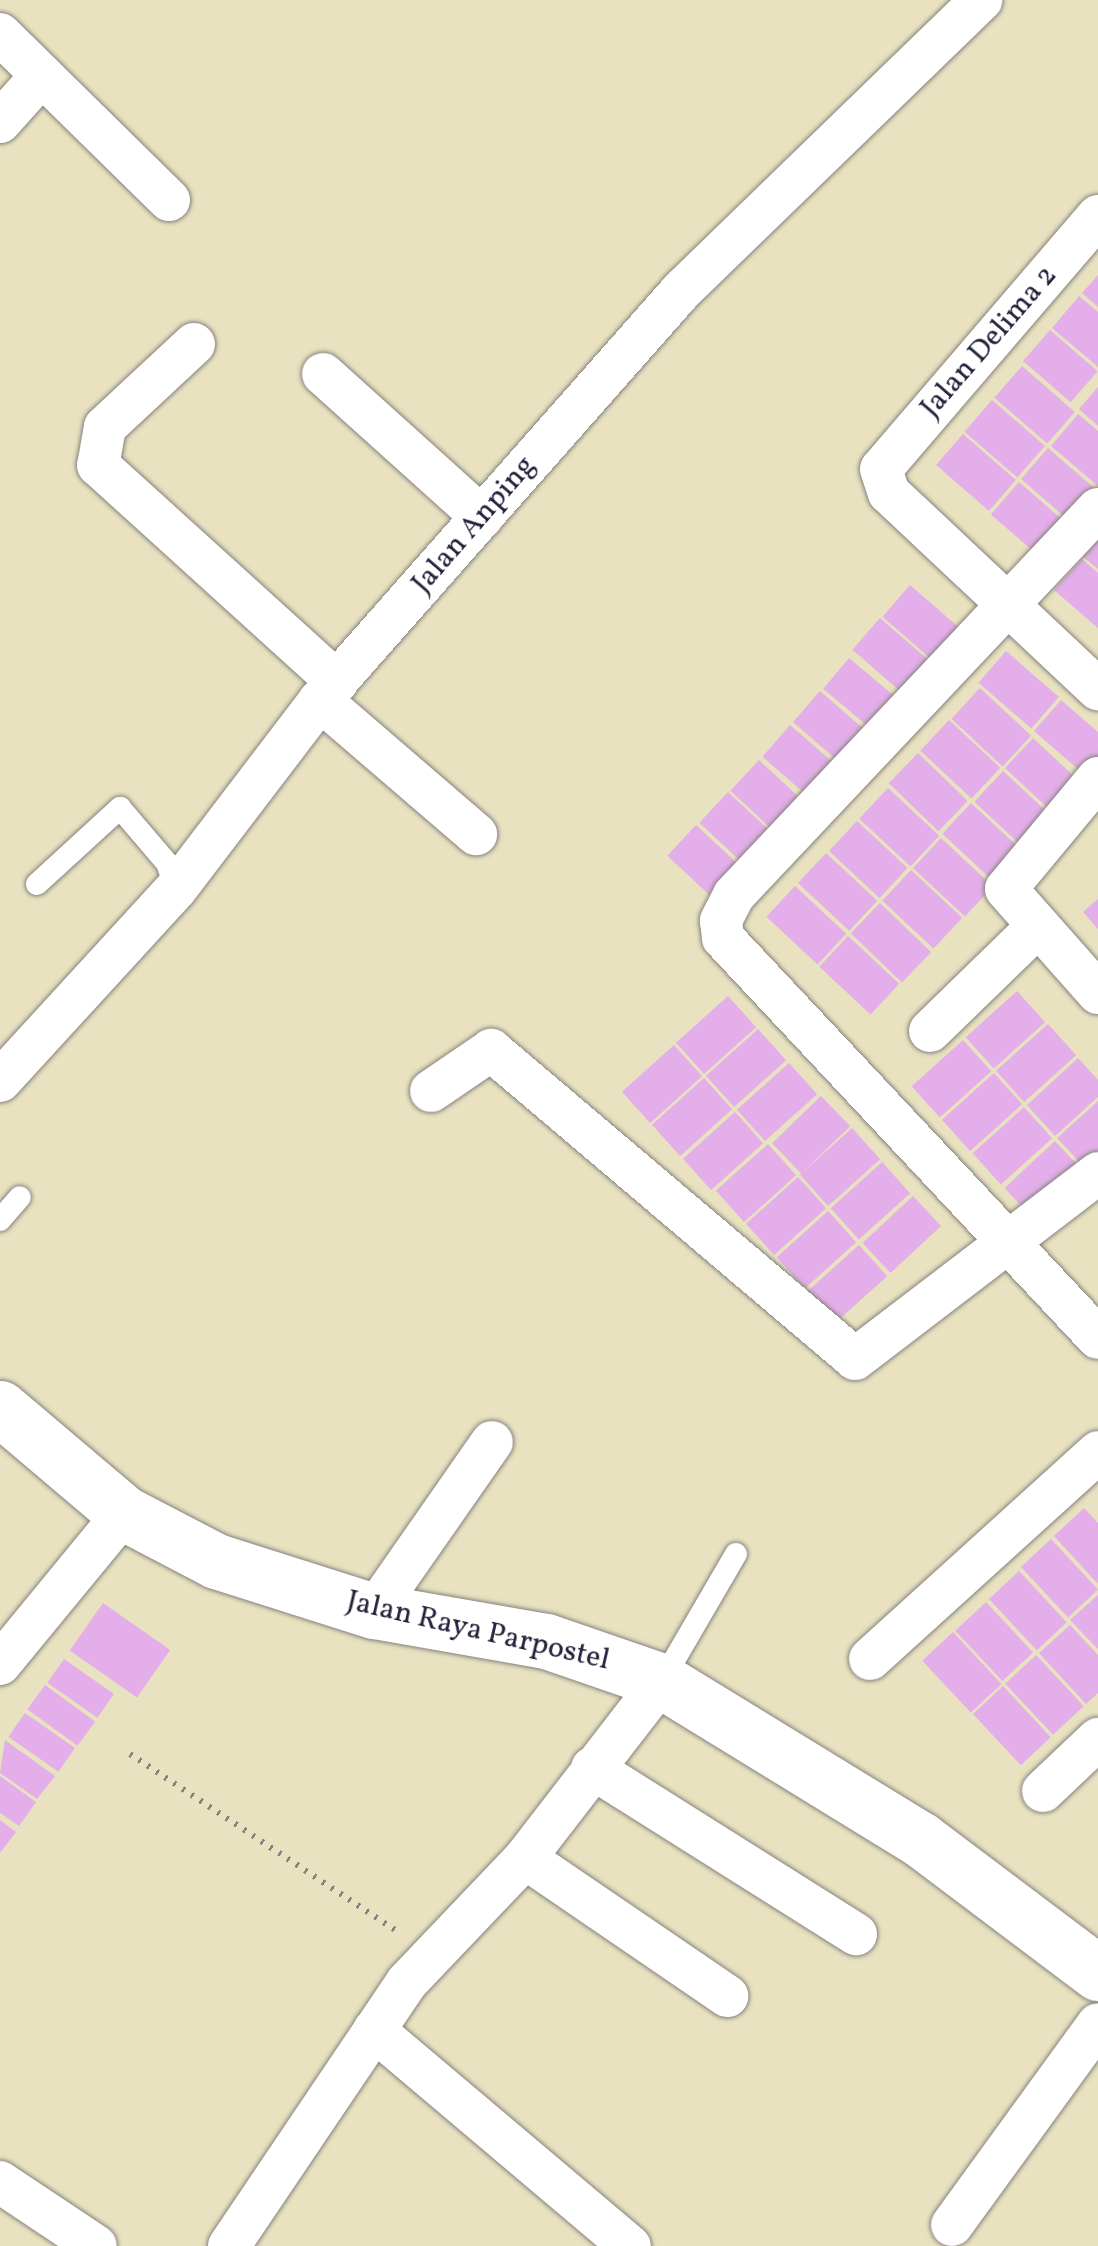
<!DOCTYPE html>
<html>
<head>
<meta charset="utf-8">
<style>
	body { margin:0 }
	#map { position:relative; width:1098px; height:2246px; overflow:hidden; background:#e9e2c0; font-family:Vollkorn,serif }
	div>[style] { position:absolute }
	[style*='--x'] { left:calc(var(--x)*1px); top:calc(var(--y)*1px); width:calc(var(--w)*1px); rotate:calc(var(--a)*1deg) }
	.building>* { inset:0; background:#e3aee9; transform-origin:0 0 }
	.path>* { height:6px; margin-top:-3px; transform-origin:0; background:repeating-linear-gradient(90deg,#86827e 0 2.5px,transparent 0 10.5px) }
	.roads { filter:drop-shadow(0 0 2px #86827e) drop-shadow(0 0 2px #86827e) }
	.lane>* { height:22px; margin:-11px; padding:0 11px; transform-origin:11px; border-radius:11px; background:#fff }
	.street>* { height:42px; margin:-21px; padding:0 21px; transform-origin:21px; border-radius:21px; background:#fff }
	.secondary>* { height:55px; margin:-27.5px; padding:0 27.5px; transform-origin:27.5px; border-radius:27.5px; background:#fff }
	span { translate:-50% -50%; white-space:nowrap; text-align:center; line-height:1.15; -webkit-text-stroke:10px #fff; paint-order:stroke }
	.street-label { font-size:30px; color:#22223b }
</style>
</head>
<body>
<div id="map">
	<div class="building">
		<i style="clip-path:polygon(1098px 275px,1098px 307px,1082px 293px)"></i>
		<i style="clip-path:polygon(1079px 296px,1098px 312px,1098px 367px,1052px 328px)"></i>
		<i style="left:1050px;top:330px;width:63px;height:41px;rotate:41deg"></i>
		<i style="left:1022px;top:366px;width:70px;height:42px;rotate:41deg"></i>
		<i style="clip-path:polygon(1098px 387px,1098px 426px,1079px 409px)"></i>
		<i style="left:992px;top:400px;width:70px;height:42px;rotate:41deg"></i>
		<i style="clip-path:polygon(1078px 414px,1098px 431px,1098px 486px,1051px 446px)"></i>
		<i style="left:963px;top:434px;width:70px;height:41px;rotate:41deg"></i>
		<i style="left:1048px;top:448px;width:66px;height:41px;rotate:41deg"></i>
		<i style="left:1019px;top:482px;width:70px;height:43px;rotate:41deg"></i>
		<i style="clip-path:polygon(1098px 540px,1098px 569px,1083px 557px)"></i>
		<i style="clip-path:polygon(1082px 559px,1098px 573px,1098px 628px,1054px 590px)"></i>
		<i style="left:910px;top:585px;width:69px;height:42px;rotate:41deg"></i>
		<i style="left:880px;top:618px;width:69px;height:42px;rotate:41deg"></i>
		<i style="left:1006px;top:651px;width:70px;height:42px;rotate:41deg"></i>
		<i style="left:849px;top:658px;width:70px;height:40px;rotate:40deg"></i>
		<i style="left:980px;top:688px;width:70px;height:42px;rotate:43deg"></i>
		<i style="left:820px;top:691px;width:69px;height:41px;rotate:41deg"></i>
		<i style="clip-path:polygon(1061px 700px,1098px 732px,1098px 764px,1087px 777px,1034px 731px)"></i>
		<i style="left:949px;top:720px;width:70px;height:42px;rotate:43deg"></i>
		<i style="left:790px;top:725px;width:69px;height:42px;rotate:41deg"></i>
		<i style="left:1033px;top:738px;width:70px;height:41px;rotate:43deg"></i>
		<i style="left:918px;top:753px;width:69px;height:42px;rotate:44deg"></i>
		<i style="left:759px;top:760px;width:69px;height:42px;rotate:43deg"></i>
		<i style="left:1003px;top:771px;width:69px;height:42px;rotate:43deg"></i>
		<i style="left:888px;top:788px;width:70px;height:42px;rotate:43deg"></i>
		<i style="left:728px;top:792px;width:70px;height:42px;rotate:43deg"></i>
		<i style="left:971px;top:803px;width:70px;height:42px;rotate:43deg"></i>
		<i style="left:857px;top:821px;width:69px;height:41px;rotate:43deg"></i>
		<i style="left:696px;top:825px;width:69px;height:42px;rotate:43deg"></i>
		<i style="left:941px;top:838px;width:71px;height:41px;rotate:43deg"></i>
		<i style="left:826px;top:853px;width:70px;height:41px;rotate:43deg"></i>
		<i style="left:911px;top:870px;width:70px;height:42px;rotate:43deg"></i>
		<i style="left:795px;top:886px;width:70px;height:42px;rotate:43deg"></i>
		<i style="clip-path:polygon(1098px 899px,1098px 929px,1083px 912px)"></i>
		<i style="left:880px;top:903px;width:71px;height:42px;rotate:44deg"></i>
		<i style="left:848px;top:936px;width:70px;height:42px;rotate:43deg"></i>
		<i style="left:1017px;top:991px;width:42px;height:69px;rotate:48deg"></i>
		<i style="left:728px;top:996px;width:42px;height:70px;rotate:48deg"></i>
		<i style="left:1048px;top:1024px;width:42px;height:70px;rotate:48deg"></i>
		<i style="left:758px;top:1029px;width:42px;height:70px;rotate:48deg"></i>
		<i style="left:963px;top:1040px;width:42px;height:69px;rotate:48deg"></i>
		<i style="left:674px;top:1045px;width:42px;height:70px;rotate:48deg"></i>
		<i style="clip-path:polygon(1078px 1058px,1098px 1080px,1098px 1097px,1055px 1136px,1027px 1105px)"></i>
		<i style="left:789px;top:1063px;width:42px;height:70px;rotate:48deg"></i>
		<i style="left:994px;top:1073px;width:42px;height:70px;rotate:48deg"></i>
		<i style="left:704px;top:1078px;width:42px;height:70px;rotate:48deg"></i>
		<i style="left:821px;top:1096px;width:42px;height:68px;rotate:46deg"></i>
		<i style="clip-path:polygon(1098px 1101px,1098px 1158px,1086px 1169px,1057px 1138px)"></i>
		<i style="left:1024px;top:1107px;width:42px;height:69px;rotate:48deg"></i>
		<i style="left:735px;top:1112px;width:42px;height:70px;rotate:48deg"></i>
		<i style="left:852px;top:1128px;width:42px;height:70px;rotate:48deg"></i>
		<i style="left:1055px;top:1141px;width:41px;height:69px;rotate:47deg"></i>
		<i style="left:768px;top:1144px;width:42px;height:70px;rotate:48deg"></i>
		<i style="left:882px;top:1162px;width:42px;height:69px;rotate:48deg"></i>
		<i style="left:798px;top:1177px;width:42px;height:70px;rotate:48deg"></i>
		<i style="left:913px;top:1196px;width:41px;height:69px;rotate:47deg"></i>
		<i style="left:828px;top:1211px;width:42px;height:69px;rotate:48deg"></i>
		<i style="left:859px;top:1245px;width:42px;height:70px;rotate:48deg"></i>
		<i style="clip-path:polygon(1084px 1508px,1098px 1523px,1098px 1584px,1054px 1536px)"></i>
		<i style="left:1051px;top:1539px;width:69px;height:41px;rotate:47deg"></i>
		<i style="left:1019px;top:1571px;width:70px;height:41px;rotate:47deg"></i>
		<i style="clip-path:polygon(1098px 1595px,1098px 1649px,1070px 1620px)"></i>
		<i style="left:986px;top:1602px;width:69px;height:42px;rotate:47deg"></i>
		<i style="left:103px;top:1603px;width:82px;height:58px;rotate:35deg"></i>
		<i style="clip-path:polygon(1070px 1625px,1098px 1655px,1098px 1693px,1086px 1704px,1039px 1653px)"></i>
		<i style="left:953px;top:1632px;width:71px;height:42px;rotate:47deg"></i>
		<i style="left:1036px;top:1655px;width:70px;height:42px;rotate:47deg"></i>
		<i style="left:64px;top:1659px;width:61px;height:29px;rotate:35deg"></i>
		<i style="left:45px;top:1685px;width:62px;height:30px;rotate:36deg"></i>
		<i style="left:1003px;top:1686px;width:70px;height:41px;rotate:47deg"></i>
		<i style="left:25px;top:1713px;width:61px;height:29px;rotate:35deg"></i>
		<i style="clip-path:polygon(5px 1740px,55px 1776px,37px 1799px,0 1773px)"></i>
		<i style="clip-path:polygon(0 1776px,36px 1802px,19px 1826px,0 1813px)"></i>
		<i style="clip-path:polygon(0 1820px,16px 1832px,0 1853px)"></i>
	</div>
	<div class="path">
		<i style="--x:130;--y:1754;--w:325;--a:33.6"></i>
	</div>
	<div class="roads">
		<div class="lane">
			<i style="--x:37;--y:884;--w:113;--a:-42.5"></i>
			<i style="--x:120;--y:808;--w:72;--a:49.5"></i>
			<i style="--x:167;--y:863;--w:28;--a:71"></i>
			<i style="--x:0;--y:1220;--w:30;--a:-49"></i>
			<i style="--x:662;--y:1681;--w:147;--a:-59.8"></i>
		</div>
		<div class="street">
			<i style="--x:0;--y:34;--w:237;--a:44.5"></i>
			<i style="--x:0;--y:122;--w:63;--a:-48.2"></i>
			<i style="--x:1098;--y:216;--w:333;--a:130.6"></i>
			<i style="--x:881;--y:469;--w:25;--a:72"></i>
			<i style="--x:889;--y:493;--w:287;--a:43.2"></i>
			<i style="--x:194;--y:344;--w:122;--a:137"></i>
			<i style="--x:105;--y:427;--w:39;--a:100"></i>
			<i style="--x:98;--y:465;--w:323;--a:42.2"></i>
			<i style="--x:323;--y:374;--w:214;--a:42"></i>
			<i style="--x:1098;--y:509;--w:531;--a:133.32"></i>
			<i style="--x:734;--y:895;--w:29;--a:117"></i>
			<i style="--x:721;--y:921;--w:17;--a:83"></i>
			<i style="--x:723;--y:938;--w:548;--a:46.85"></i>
			<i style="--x:320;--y:700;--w:206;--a:40.7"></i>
			<i style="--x:1098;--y:778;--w:144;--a:129.7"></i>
			<i style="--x:1006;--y:889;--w:139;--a:48.5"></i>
			<i style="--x:930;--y:1031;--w:149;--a:-44.2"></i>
			<i style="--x:0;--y:1081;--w:260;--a:-47.5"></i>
			<i style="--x:176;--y:889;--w:238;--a:-52.7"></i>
			<i style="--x:320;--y:700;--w:547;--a:-48.56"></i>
			<i style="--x:682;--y:290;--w:417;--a:-44.1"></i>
			<i style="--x:431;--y:1091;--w:73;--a:-34.3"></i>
			<i style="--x:491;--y:1050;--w:477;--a:40.3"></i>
			<i style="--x:855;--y:1359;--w:306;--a:-37.4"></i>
			<i style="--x:374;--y:1611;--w:206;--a:-55.1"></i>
			<i style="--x:870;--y:1659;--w:308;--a:-42.2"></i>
			<i style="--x:0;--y:1664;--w:195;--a:-50.6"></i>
			<i style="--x:592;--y:1768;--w:312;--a:32.2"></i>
			<i style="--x:1043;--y:1791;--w:76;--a:-43.4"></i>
			<i style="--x:525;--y:1858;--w:245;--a:34.3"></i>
			<i style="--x:374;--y:2030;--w:335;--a:40.2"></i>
			<i style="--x:0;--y:2182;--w:115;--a:33.7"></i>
			<i style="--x:952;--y:2225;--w:248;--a:-54"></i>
			<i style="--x:229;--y:2246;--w:318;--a:-56"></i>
			<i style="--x:407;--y:1982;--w:171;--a:-46.4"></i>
			<i style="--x:525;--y:1858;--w:224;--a:-52.3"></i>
		</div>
		<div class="secondary">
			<i style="--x:0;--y:1408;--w:162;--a:40.3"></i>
			<i style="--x:124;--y:1513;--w:104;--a:27.6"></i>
			<i style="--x:216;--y:1561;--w:166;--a:17.6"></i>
			<i style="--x:374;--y:1611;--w:175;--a:9.9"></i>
			<i style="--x:546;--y:1641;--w:123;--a:19"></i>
			<i style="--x:662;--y:1681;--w:303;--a:31.5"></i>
			<i style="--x:920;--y:1839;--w:223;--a:37"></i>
		</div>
	</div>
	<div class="street-label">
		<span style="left:989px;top:342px;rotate:-49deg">Jalan Delima 2</span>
		<span style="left:474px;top:525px;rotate:-49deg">Jalan Anping</span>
		<span style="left:478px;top:1631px;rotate:13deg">Jalan Raya Parpostel</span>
	</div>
</div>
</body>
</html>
